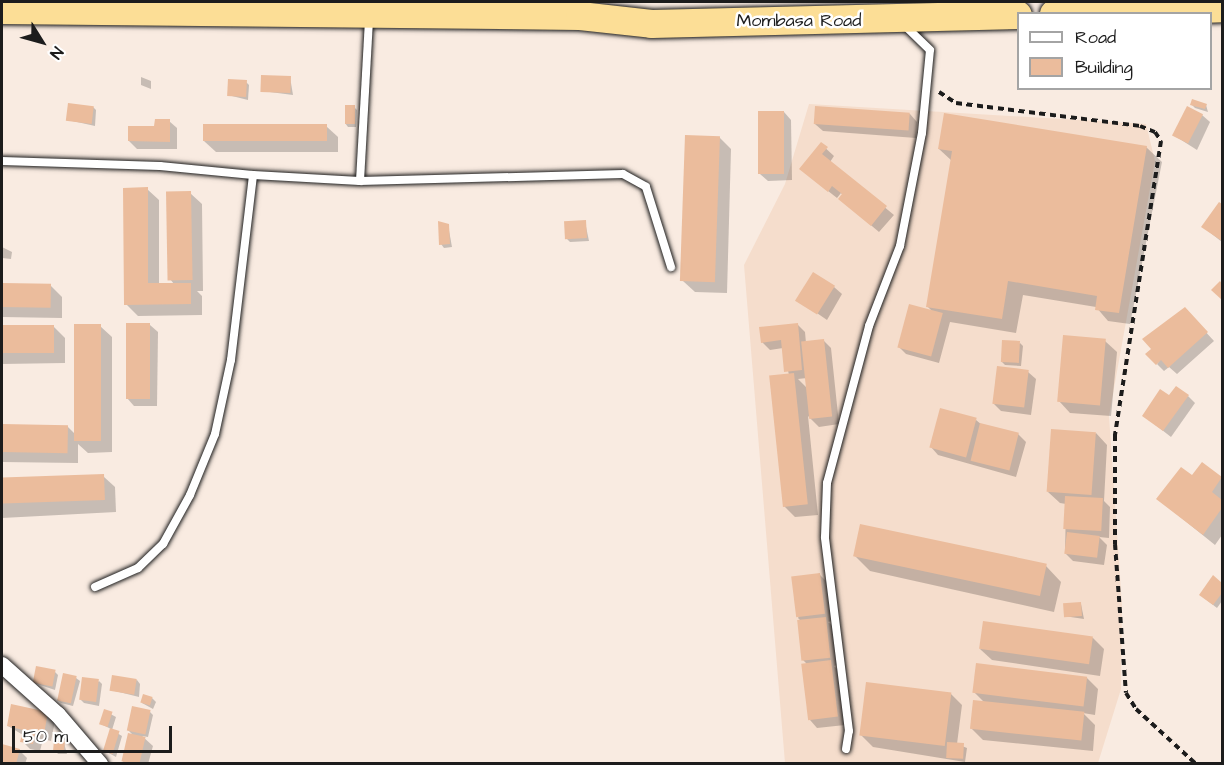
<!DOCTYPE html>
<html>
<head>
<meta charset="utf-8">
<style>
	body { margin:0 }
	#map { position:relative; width:1224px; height:765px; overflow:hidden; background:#f9ebe1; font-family:"Architects Daughter",sans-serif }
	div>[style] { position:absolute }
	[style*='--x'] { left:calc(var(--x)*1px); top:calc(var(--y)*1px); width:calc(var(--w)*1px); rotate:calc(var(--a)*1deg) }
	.built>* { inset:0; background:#f5ddcc }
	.shadow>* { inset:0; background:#0003 }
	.building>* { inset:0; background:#ebbc9c; transform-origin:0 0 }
	.path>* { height:4px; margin-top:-2px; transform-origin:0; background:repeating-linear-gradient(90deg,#1c1c1c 0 6px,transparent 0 10.5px) }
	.roads { filter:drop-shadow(0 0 2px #1c1c1c) drop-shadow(0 0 2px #1c1c1c) }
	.service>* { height:8px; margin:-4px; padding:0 4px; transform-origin:4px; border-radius:4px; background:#fff }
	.minor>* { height:16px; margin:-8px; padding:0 8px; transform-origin:8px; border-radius:8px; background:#fff }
	.trunk>* { height:28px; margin:-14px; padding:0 14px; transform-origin:14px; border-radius:14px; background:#fcde96 }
	span { translate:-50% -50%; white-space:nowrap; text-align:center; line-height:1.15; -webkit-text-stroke:5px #fff; paint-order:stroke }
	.street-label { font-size:18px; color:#1c1c1c }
	.frame { position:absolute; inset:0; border:3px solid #1c1c1c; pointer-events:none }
	.legend { position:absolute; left:1017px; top:12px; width:195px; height:78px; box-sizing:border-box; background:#fff; border:2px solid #a4a4a4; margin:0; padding:8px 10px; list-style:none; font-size:18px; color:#1c1c1c }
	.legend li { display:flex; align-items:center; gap:12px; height:30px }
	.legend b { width:30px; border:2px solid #a4a4a4 }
	.north { position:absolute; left:12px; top:12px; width:60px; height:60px; -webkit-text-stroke:4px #fff; paint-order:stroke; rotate:127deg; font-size:16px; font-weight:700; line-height:24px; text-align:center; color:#1c1c1c }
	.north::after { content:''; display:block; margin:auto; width:21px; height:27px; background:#1c1c1c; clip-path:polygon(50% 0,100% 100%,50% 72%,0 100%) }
	.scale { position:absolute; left:12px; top:726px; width:160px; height:27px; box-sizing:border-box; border:3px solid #1c1c1c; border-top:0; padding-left:8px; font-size:18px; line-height:21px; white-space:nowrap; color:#1c1c1c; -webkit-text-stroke:4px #fff; paint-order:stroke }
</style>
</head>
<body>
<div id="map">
	<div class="built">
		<i style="clip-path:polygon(809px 104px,1146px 124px,1155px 161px,1109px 416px,1122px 605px,1121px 689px,1098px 763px,785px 763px,744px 265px,785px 184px)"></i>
	</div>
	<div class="shadow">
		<i style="clip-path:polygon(141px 77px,151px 81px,151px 89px,141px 85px)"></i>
		<i style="clip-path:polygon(290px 77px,293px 95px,262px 91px)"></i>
		<i style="clip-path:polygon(246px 82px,249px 85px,248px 100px,228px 95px)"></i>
		<i style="clip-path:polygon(1192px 105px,1206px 105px,1208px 112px,1195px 108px)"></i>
		<i style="clip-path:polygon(93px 107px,96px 110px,95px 126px,68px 120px)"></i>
		<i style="clip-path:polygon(354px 107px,357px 110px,356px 127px,348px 127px,345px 123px)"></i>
		<i style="clip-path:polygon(784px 112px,791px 120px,792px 180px,768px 181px,760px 174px)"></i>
		<i style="clip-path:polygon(910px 114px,917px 122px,916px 138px,823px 131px,815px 124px)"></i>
		<i style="clip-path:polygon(1202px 115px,1210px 122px,1197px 150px,1175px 136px)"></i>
		<i style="clip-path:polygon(169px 121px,177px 128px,177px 149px,137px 149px,129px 141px)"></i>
		<i style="clip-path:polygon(326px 126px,338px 137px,338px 152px,216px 152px,204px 141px)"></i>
		<i style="clip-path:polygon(719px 137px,731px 149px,727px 293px,695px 292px,683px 281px)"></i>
		<i style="clip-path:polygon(821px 144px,834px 156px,830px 162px,894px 215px,879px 232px,840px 199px,843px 195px,841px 193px,837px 198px,809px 176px)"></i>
		<i style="clip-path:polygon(1146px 147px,1162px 162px,1130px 324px,1108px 321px,1096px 307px,1023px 295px,1016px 333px,950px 322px,939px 363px,906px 354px,898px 346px,934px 313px,927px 306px,952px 161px,939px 149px)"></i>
		<i style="clip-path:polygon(147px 189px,159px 200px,159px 284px,174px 284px,170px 279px,190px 193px,202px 204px,203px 291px,197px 291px,202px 296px,202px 315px,138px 316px,126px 304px)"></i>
		<i style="clip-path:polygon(1219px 204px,1222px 206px,1222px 242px,1203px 227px)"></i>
		<i style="clip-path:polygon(585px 222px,589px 241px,570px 242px,567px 239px)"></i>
		<i style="clip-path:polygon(448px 225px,452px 247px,444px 248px,441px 244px)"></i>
		<i style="clip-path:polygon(2px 247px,12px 252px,11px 259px,2px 258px)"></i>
		<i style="clip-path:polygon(2px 285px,50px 285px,62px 297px,62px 318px,2px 317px)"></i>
		<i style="clip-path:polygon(834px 287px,842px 294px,827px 320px,798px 300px)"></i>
		<i style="clip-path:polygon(1192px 317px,1214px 341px,1177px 374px,1169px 367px,1164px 371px,1157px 364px)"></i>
		<i style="clip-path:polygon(evenodd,797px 324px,805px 332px,806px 343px,823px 340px,831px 348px,839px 424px,819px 427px,808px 416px,818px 515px,795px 517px,784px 506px,789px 375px,783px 348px,770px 350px,762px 342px,797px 324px,807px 378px,808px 389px,798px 379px,807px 378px)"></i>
		<i style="clip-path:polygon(150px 325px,158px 332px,157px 406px,134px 406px,127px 398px)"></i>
		<i style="clip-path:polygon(53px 326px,65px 338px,65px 363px,2px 364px,2px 327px)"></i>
		<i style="clip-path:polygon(100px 326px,112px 337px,112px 452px,88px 453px,78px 444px,78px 463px,2px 462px,2px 426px,67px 426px,76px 435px)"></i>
		<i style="clip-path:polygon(1105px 341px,1117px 352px,1111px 416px,1070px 413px,1059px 401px)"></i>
		<i style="clip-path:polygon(1020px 343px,1023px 346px,1021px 366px,1005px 365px,1001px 361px)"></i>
		<i style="clip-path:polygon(1028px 372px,1036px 379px,1031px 415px,1001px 411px,993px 403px)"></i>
		<i style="clip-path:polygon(1188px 396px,1195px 403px,1171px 437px,1144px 416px)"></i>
		<i style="clip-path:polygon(976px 420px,982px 425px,1018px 434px,1026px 442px,1016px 477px,938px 455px,931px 447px)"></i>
		<i style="clip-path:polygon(1096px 433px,1107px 445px,1104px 501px,1110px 507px,1109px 538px,1099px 537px,1107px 545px,1104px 565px,1073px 561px,1065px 553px,1066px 504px,1060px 503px,1048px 492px)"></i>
		<i style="clip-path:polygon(1203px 464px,1222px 479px,1222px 535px,1215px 545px,1158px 499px,1192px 477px)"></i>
		<i style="clip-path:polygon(103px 476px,115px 487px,116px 512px,2px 518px,2px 481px)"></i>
		<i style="clip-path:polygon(855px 556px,1046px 566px,1061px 582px,1054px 612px,870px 571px)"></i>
		<i style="clip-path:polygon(819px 574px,827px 582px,832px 621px,828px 622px,833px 626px,837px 665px,834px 666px,838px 670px,845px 725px,817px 728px,810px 720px,808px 665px,803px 660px,802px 622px,798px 618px)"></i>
		<i style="clip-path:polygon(1213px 577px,1222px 584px,1222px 601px,1217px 608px,1204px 598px)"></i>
		<i style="clip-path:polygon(1081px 604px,1084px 619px,1064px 616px)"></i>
		<i style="clip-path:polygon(1093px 638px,1104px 649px,1100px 676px,992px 660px,980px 649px)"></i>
		<i style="clip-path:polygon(55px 672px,58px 675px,55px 690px,34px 683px)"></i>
		<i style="clip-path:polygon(1086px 677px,1098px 689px,1095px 715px,1083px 713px,1095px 725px,1093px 751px,983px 740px,971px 728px,984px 702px,974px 692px)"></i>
		<i style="clip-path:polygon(76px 678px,80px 681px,73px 706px,61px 703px,57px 700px)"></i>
		<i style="clip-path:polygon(137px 680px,140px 684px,139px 697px,111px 690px)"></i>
		<i style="clip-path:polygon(99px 681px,102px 684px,99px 706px,84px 703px,81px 700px)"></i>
		<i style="clip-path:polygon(951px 694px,962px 705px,957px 744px,967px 748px,965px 762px,873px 747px,861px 735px)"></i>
		<i style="clip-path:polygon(152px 698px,156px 702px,153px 709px,142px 703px)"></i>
		<i style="clip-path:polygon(105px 711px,116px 717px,112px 730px,122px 736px,116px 757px,105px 751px,111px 729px,101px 724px)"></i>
		<i style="clip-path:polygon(150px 712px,153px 715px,148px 737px,142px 736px,153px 746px,148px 764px,125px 764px,122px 760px,134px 736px,128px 730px)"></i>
		<i style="clip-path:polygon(47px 713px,55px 721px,51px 741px,43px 739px,40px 751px,30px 749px,22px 741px,23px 735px,8px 726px)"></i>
		<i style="clip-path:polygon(64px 743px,67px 754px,58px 754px,55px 750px)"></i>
		<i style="clip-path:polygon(2px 745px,19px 750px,27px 758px,25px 764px,2px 764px)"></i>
	</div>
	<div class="building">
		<i style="left:261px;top:75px;width:30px;height:17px;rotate:2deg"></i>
		<i style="left:228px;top:79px;width:19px;height:17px;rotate:3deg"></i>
		<i style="clip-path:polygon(1192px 99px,1207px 104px,1205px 109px,1190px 105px)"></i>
		<i style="left:68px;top:103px;width:26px;height:18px;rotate:7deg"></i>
		<i style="left:345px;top:105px;width:10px;height:19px"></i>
		<i style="left:815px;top:106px;width:95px;height:18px;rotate:4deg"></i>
		<i style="left:1187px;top:106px;width:18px;height:33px;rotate:27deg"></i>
		<i style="left:758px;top:111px;width:26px;height:63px"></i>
		<i style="clip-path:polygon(944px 113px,1147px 146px,1119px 313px,1095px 310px,1097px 296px,1008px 281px,1002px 319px,926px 307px,952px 151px,938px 149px)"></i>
		<i style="clip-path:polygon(155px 119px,170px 119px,170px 142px,128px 141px,128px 126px,154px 126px)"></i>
		<i style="left:203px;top:124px;width:124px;height:17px"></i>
		<i style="left:685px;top:135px;width:35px;height:146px;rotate:2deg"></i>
		<i style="clip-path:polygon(821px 142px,828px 147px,822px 154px,887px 206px,871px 226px,838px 199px,842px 194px,832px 186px,828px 192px,799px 169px)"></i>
		<i style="clip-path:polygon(148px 187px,148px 283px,191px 283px,191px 304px,124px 305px,123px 188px)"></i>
		<i style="left:191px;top:191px;width:89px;height:25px;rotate:89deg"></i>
		<i style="clip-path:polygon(1219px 202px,1222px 204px,1222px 241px,1201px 227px)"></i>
		<i style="left:586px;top:220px;width:18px;height:22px;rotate:87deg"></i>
		<i style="clip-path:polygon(438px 221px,449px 224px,450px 244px,439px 245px)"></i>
		<i style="left:813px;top:272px;width:26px;height:34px;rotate:32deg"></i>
		<i style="clip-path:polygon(1220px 281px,1222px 284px,1222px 300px,1211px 290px)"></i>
		<i style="left:2px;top:283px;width:49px;height:24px;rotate:1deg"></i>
		<i style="left:909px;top:304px;width:35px;height:45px;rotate:15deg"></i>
		<i style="clip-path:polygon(1185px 307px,1208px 332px,1168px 368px,1161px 360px,1156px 365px,1145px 354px,1151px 349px,1142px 339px)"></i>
		<i style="left:126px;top:323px;width:24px;height:76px"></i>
		<i style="clip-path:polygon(798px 323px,802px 370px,784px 372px,781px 340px,761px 343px,759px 327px)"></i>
		<i style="left:101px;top:324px;width:117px;height:27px;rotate:90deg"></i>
		<i style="left:2px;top:325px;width:52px;height:28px"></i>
		<i style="left:1063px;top:335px;width:43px;height:67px;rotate:5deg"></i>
		<i style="left:824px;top:339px;width:78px;height:23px;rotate:84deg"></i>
		<i style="left:1002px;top:340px;width:18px;height:22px;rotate:3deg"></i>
		<i style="left:997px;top:366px;width:32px;height:38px;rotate:7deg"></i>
		<i style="left:794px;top:373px;width:132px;height:25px;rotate:84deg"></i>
		<i style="clip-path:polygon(1176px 386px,1189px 395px,1163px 431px,1142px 416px,1160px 389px,1169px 395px)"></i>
		<i style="left:940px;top:408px;width:38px;height:41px;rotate:15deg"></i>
		<i style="left:980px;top:423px;width:40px;height:39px;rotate:14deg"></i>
		<i style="left:2px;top:424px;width:66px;height:28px;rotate:1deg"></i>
		<i style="left:1051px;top:429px;width:45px;height:63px;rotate:4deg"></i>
		<i style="clip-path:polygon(1202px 462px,1222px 477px,1212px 492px,1222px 500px,1222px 508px,1203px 535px,1156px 499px,1181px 467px,1192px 475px)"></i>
		<i style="left:104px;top:474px;width:26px;height:102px;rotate:88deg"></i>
		<i style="left:1065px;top:496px;width:38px;height:33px;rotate:3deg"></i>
		<i style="left:860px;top:524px;width:191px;height:33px;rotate:12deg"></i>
		<i style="left:1067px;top:532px;width:33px;height:22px;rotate:7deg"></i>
		<i style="left:820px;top:573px;width:41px;height:29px;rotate:83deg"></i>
		<i style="clip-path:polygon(1213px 575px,1222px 583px,1222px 593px,1213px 605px,1199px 595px)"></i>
		<i style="left:1081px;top:602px;width:14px;height:18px;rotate:86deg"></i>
		<i style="left:826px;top:617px;width:41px;height:29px;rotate:84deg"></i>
		<i style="left:983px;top:621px;width:111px;height:28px;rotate:8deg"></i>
		<i style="left:831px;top:660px;width:57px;height:30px;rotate:83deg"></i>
		<i style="left:976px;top:663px;width:112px;height:30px;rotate:7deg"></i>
		<i style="left:36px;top:666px;width:20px;height:17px;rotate:11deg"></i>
		<i style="left:63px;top:673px;width:14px;height:28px;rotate:12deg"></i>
		<i style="left:112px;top:675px;width:25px;height:16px;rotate:9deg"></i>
		<i style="left:82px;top:677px;width:17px;height:23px;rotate:7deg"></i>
		<i style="left:866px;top:682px;width:86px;height:54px;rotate:7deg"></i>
		<i style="left:143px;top:694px;width:10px;height:9px;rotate:17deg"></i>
		<i style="left:973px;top:700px;width:112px;height:29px;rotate:6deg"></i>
		<i style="clip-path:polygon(11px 704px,48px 712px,44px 734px,35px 732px,33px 744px,20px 742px,23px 730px,7px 726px)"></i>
		<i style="left:132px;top:706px;width:19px;height:25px;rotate:12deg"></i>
		<i style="left:104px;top:709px;width:9px;height:16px;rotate:18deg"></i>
		<i style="left:110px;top:728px;width:10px;height:24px;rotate:17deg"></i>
		<i style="left:128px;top:733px;width:18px;height:29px;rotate:13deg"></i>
		<i style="left:54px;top:740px;width:11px;height:11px;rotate:5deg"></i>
		<i style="left:947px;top:742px;width:17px;height:16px;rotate:3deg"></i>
		<i style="clip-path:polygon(2px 744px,20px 749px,16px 764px,2px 764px)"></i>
	</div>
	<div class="path">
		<i style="--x:939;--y:92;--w:20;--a:33"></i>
		<i style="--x:956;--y:103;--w:185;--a:7.1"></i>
		<i style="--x:1140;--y:126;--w:16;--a:22"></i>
		<i style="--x:1155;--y:132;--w:11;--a:56"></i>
		<i style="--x:1161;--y:141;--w:298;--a:98.9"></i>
		<i style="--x:1115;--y:435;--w:109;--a:90"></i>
		<i style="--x:1115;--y:544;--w:149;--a:85.8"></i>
		<i style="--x:1126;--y:693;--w:19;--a:58"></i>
		<i style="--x:1136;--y:709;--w:81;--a:42.5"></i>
	</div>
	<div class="roads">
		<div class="service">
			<i style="--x:2;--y:161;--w:158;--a:1.8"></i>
			<i style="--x:160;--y:166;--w:93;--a:5.5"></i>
			<i style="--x:360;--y:181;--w:263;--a:-1.5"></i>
			<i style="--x:623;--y:174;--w:26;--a:29"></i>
			<i style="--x:646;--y:187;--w:84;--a:72.6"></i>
			<i style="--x:95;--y:587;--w:47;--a:-23.8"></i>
			<i style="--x:138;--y:568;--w:35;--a:-44"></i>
			<i style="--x:163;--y:544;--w:56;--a:-61.1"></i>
			<i style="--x:190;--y:495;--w:66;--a:-67.7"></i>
			<i style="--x:215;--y:434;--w:76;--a:-77.8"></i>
			<i style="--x:231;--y:360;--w:186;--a:-83.2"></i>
			<i style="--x:253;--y:175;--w:107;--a:3.2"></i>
			<i style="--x:360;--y:181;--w:162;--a:-86.8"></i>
			<i style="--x:846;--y:749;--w:18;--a:-81"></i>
			<i style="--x:849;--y:731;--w:195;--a:-97.1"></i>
			<i style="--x:825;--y:537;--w:54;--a:-87.9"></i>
			<i style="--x:827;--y:483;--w:163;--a:-75"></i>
			<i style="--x:869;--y:326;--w:86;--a:-68.8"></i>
			<i style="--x:900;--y:246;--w:115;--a:-79"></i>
			<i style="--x:922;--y:133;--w:83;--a:-84.5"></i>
			<i style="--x:930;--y:50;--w:35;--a:-136"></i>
		</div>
		<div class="minor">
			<i style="--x:2;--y:665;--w:75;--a:41.8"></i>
			<i style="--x:58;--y:715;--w:65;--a:49.4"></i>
		</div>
		<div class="trunk">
			<i style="--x:2;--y:10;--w:578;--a:0.59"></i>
			<i style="--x:580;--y:16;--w:72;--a:6.3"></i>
			<i style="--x:652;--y:24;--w:366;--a:-1.4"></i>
			<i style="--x:1054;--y:14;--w:168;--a:-2"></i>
		</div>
	</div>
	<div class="street-label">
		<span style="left:799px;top:21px">Mombasa Road</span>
	</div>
	<div class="frame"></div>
	<ul class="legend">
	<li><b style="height:8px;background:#fff"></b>Road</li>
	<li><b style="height:16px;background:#ebbc9c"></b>Building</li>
	</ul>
	<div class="north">N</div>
	<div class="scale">50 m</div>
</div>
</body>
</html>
